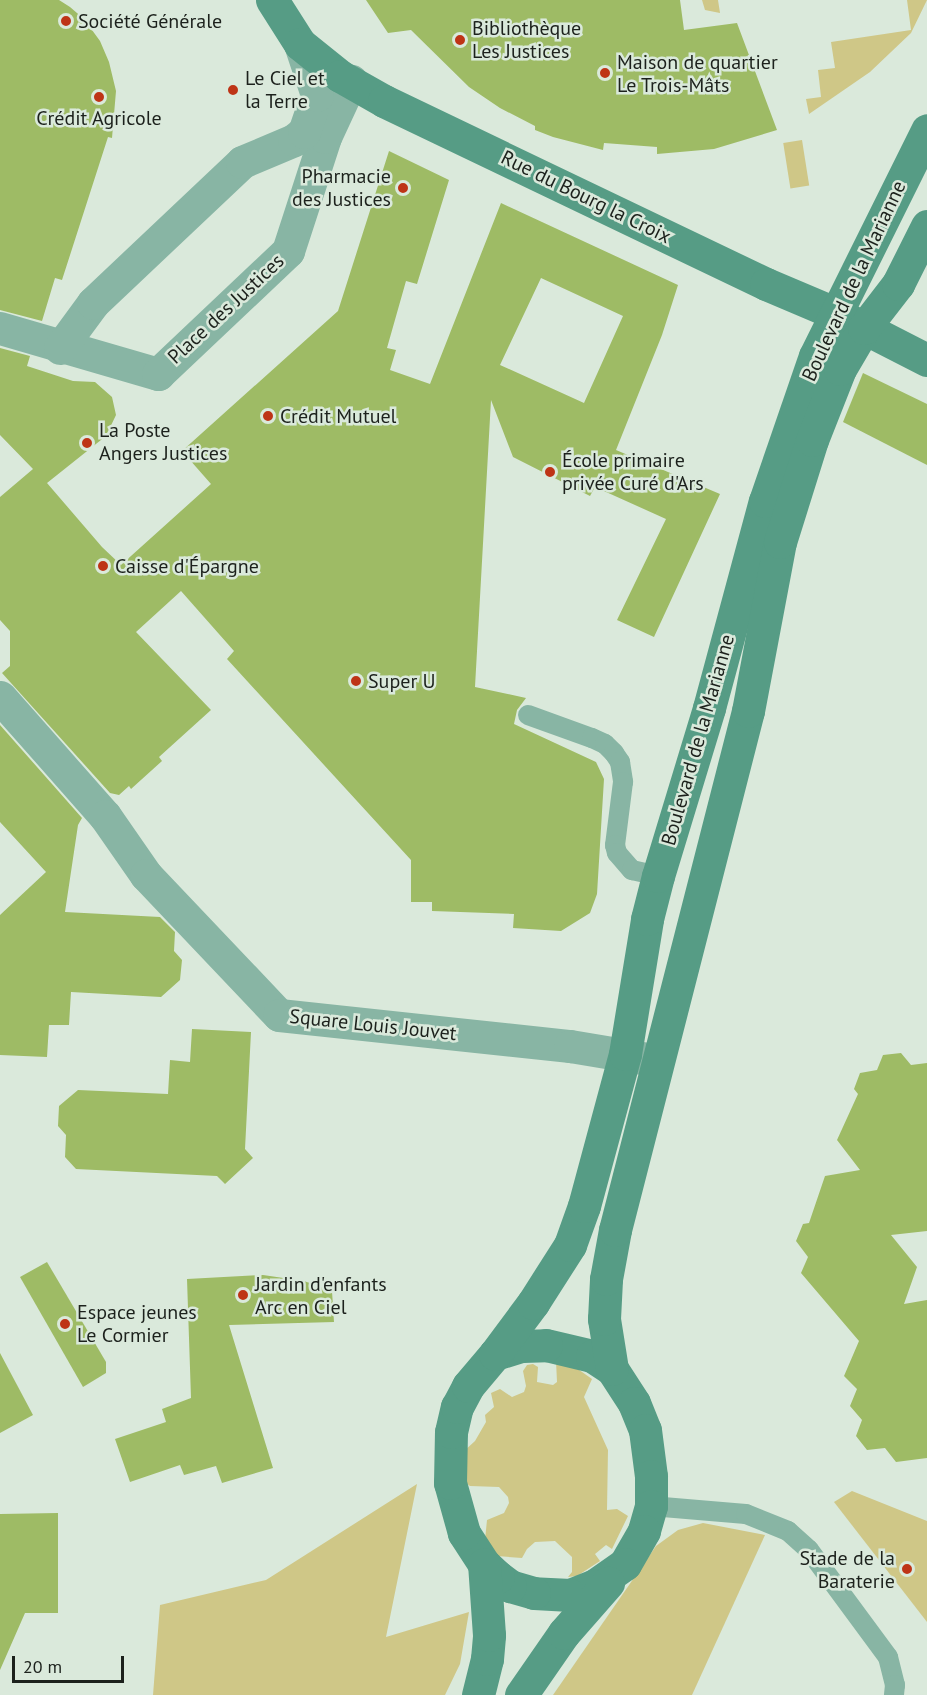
<!DOCTYPE html>
<html>
<head>
<meta charset="utf-8">
<style>
	body { margin:0 }
	#map { position:relative; width:927px; height:1695px; overflow:hidden; background:#dae9db; font-family:"PT Sans",sans-serif }
	div>[style] { position:absolute }
	[style*='--x'] { left:calc(var(--x)*1px); top:calc(var(--y)*1px); width:calc(var(--w)*1px); rotate:calc(var(--a)*1deg) }
	.green>* { inset:0; background:#cfc787; transform-origin:0 0 }
	.building>* { inset:0; background:#9ebb65 }
	.lane>* { height:20px; margin:-10px; padding:0 10px; transform-origin:10px; border-radius:10px; background:#88b5a4 }
	.street>* { height:33px; margin:-16.5px; padding:0 16.5px; transform-origin:16.5px; border-radius:16.5px; background:#88b5a4 }
	.secondary>* { height:33px; margin:-16.5px; padding:0 16.5px; transform-origin:16.5px; border-radius:16.5px; background:#569c85 }
	.dots>* { width:16px; height:16px; translate:-50% -50%; box-sizing:border-box; border:3px solid #dae9db; border-radius:50% }
	span { translate:-50% -50%; white-space:nowrap; text-align:center; line-height:1.15; -webkit-text-stroke:5px #dae9db; paint-order:stroke }
	.poi-label { font-size:20px; color:#1c211c }
	.left { translate:0 -50%; text-align:left }
	.right { translate:-100% -50%; text-align:right }
	.street-label { font-size:20px; color:#1c211c }
	.scale { position:absolute; left:12px; top:1656px; width:112px; height:27px; box-sizing:border-box; border:3px solid #1c211c; border-top:0; padding-left:8px; font-size:18px; line-height:21px; white-space:nowrap; color:#1c211c; -webkit-text-stroke:4px #dae9db; paint-order:stroke }
</style>
</head>
<body>
<div id="map">
	<div class="green">
		<i style="clip-path:polygon(702px 0,718px 0,720px 13px,705px 10px)"></i>
		<i style="clip-path:polygon(907px 0,927px 0,911px 33px,870px 72px,809px 114px,806px 99px,821px 97px,818px 70px,835px 68px,831px 42px,911px 30px)"></i>
		<i style="left:802px;top:140px;width:46px;height:19px;rotate:81deg"></i>
		<i style="clip-path:polygon(556px 1361px,575px 1367px,592px 1379px,584px 1397px,608px 1450px,607px 1510px,617px 1509px,628px 1516px,612px 1549px,606px 1545px,595px 1554px,600px 1561px,577px 1576px,568px 1577px,572px 1572px,572px 1557px,555px 1541px,535px 1542px,527px 1549px,522px 1558px,497px 1556px,485px 1540px,487px 1520px,504px 1513px,509px 1503px,508px 1497px,499px 1487px,470px 1486px,466px 1483px,463px 1452px,475px 1441px,486px 1422px,485px 1415px,494px 1407px,491px 1393px,500px 1389px,512px 1397px,524px 1392px,526px 1386px,523px 1371px,527px 1365px,533px 1364px,538px 1367px,537px 1382px,553px 1385px,557px 1382px)"></i>
		<i style="clip-path:polygon(417px 1484px,386px 1637px,469px 1612px,460px 1664px,445px 1695px,153px 1695px,160px 1605px,266px 1580px)"></i>
		<i style="clip-path:polygon(852px 1491px,927px 1521px,927px 1622px,834px 1502px)"></i>
		<i style="clip-path:polygon(703px 1523px,765px 1535px,692px 1695px,553px 1695px,656px 1546px,678px 1530px)"></i>
	</div>
	<div class="building">
		<i style="clip-path:polygon(0 0,59px 0,70px 7px,84px 19px,100px 41px,109px 62px,116px 91px,112px 138px,108px 137px,62px 280px,55px 278px,42px 321px,0 310px)"></i>
		<i style="clip-path:polygon(366px 0,680px 0,684px 30px,737px 23px,777px 130px,714px 149px,657px 154px,657px 147px,604px 143px,603px 150px,553px 137px,535px 130px,535px 126px,500px 108px,469px 87px,411px 30px,388px 33px)"></i>
		<i style="clip-path:polygon(evenodd,389px 151px,449px 180px,417px 284px,406px 281px,387px 348px,396px 350px,390px 370px,430px 384px,501px 203px,678px 285px,662px 335px,616px 450px,720px 494px,654px 637px,617px 620px,666px 519px,595px 487px,590px 496px,513px 457px,491px 400px,475px 687px,526px 698px,517px 710px,514px 724px,596px 762px,604px 779px,597px 894px,590px 913px,561px 931px,513px 928px,514px 914px,432px 911px,432px 902px,411px 902px,411px 860px,227px 659px,234px 651px,181px 591px,136px 632px,211px 710px,159px 757px,162px 761px,131px 789px,129px 786px,119px 795px,110px 793px,2px 673px,10px 666px,10px 631px,0 620px,0 497px,33px 469px,0 435px,0 348px,30px 356px,27px 366px,73px 381px,95px 382px,112px 397px,116px 415px,106px 436px,47px 483px,102px 547px,121px 565px,211px 484px,182px 451px,338px 311px,389px 151px,541px 278px,623px 316px,584px 403px,500px 365px,541px 278px)"></i>
		<i style="clip-path:polygon(863px 373px,927px 404px,927px 465px,843px 422px)"></i>
		<i style="clip-path:polygon(0 725px,82px 818px,78px 825px,65px 912px,160px 917px,175px 932px,174px 951px,182px 960px,180px 980px,161px 997px,71px 992px,69px 1025px,49px 1025px,47px 1057px,0 1055px,0 915px,46px 872px,0 822px)"></i>
		<i style="clip-path:polygon(192px 1029px,251px 1032px,245px 1149px,253px 1158px,225px 1184px,217px 1176px,76px 1169px,65px 1157px,66px 1135px,58px 1126px,59px 1106px,78px 1090px,168px 1094px,170px 1060px,190px 1062px)"></i>
		<i style="clip-path:polygon(901px 1053px,911px 1065px,927px 1063px,927px 1231px,891px 1235px,917px 1267px,904px 1304px,927px 1300px,927px 1458px,896px 1462px,885px 1448px,867px 1450px,856px 1436px,862px 1420px,850px 1406px,857px 1389px,844px 1376px,859px 1341px,801px 1273px,808px 1257px,796px 1241px,803px 1224px,809px 1223px,825px 1176px,860px 1170px,837px 1140px,858px 1094px,854px 1089px,860px 1073px,877px 1070px,883px 1055px)"></i>
		<i style="clip-path:polygon(47px 1262px,106px 1362px,106px 1373px,83px 1387px,20px 1277px)"></i>
		<i style="clip-path:polygon(263px 1275px,304px 1281px,332px 1291px,334px 1322px,229px 1325px,273px 1468px,222px 1483px,216px 1466px,184px 1475px,180px 1465px,130px 1482px,115px 1439px,166px 1422px,162px 1409px,191px 1398px,187px 1279px)"></i>
		<i style="clip-path:polygon(0 1353px,33px 1415px,0 1433px)"></i>
		<i style="clip-path:polygon(58px 1513px,58px 1613px,25px 1613px,0 1670px,0 1514px)"></i>
	</div>
	<div class="lane">
		<i style="--x:528;--y:715;--w:68;--a:19.8"></i>
		<i style="--x:592;--y:738;--w:14;--a:25"></i>
		<i style="--x:605;--y:744;--w:13;--a:45"></i>
		<i style="--x:614;--y:753;--w:11;--a:56"></i>
		<i style="--x:620;--y:762;--w:20;--a:81"></i>
		<i style="--x:623;--y:782;--w:64;--a:97.2"></i>
		<i style="--x:615;--y:845;--w:8;--a:76"></i>
		<i style="--x:617;--y:853;--w:23;--a:49"></i>
		<i style="--x:632;--y:870;--w:27;--a:13"></i>
		<i style="--x:651;--y:1506;--w:95;--a:4.8"></i>
		<i style="--x:746;--y:1514;--w:45;--a:22"></i>
		<i style="--x:788;--y:1531;--w:28;--a:42"></i>
		<i style="--x:809;--y:1550;--w:133;--a:53.6"></i>
		<i style="--x:888;--y:1657;--w:29;--a:76"></i>
		<i style="--x:895;--y:1685;--w:10;--a:96"></i>
	</div>
	<div class="street">
		<i style="--x:0;--y:328;--w:165;--a:16.2"></i>
		<i style="--x:158;--y:374;--w:179;--a:-43.4"></i>
		<i style="--x:288;--y:251;--w:120;--a:-72"></i>
		<i style="--x:325;--y:137;--w:62;--a:-65.1"></i>
		<i style="--x:60;--y:348;--w:56;--a:-53.7"></i>
		<i style="--x:93;--y:303;--w:205;--a:-43.4"></i>
		<i style="--x:242;--y:162;--w:56;--a:-22.9"></i>
		<i style="--x:294;--y:140;--w:13;--a:-39"></i>
		<i style="--x:304;--y:132;--w:39;--a:-71"></i>
		<i style="--x:317;--y:95;--w:54;--a:-108.4"></i>
		<i style="--x:0;--y:697;--w:159;--a:48.6"></i>
		<i style="--x:105;--y:816;--w:72;--a:55.2"></i>
		<i style="--x:146;--y:875;--w:193;--a:46.5"></i>
		<i style="--x:279;--y:1015;--w:293;--a:6.1"></i>
		<i style="--x:570;--y:1046;--w:85;--a:9.5"></i>
	</div>
	<div class="secondary">
		<i style="--x:272;--y:0;--w:52;--a:57.5"></i>
		<i style="--x:300;--y:44;--w:51;--a:38.7"></i>
		<i style="--x:340;--y:76;--w:51;--a:29.6"></i>
		<i style="--x:384;--y:101;--w:424;--a:25.6"></i>
		<i style="--x:766;--y:284;--w:77;--a:22.9"></i>
		<i style="--x:837;--y:314;--w:101;--a:27.1"></i>
		<i style="--x:546;--y:1345;--w:47;--a:13.4"></i>
		<i style="--x:592;--y:1356;--w:24;--a:33"></i>
		<i style="--x:612;--y:1369;--w:40;--a:57.1"></i>
		<i style="--x:634;--y:1403;--w:29;--a:68"></i>
		<i style="--x:645;--y:1430;--w:46;--a:82.6"></i>
		<i style="--x:651;--y:1476;--w:30;--a:90"></i>
		<i style="--x:651;--y:1506;--w:26;--a:106"></i>
		<i style="--x:644;--y:1531;--w:38;--a:120"></i>
		<i style="--x:625;--y:1564;--w:37;--a:145"></i>
		<i style="--x:595;--y:1585;--w:27;--a:158"></i>
		<i style="--x:570;--y:1595;--w:36;--a:-177"></i>
		<i style="--x:534;--y:1593;--w:25;--a:-164"></i>
		<i style="--x:510;--y:1586;--w:15;--a:-143"></i>
		<i style="--x:498;--y:1577;--w:19;--a:-137"></i>
		<i style="--x:484;--y:1564;--w:37;--a:-123"></i>
		<i style="--x:464;--y:1533;--w:52;--a:-105.6"></i>
		<i style="--x:450;--y:1483;--w:51;--a:-88.9"></i>
		<i style="--x:451;--y:1432;--w:26;--a:-77"></i>
		<i style="--x:457;--y:1407;--w:24;--a:-62"></i>
		<i style="--x:468;--y:1386;--w:42;--a:-49.8"></i>
		<i style="--x:495;--y:1354;--w:28;--a:-17"></i>
		<i style="--x:522;--y:1346;--w:24;--a:-2"></i>
		<i style="--x:495;--y:1354;--w:64;--a:-53.3"></i>
		<i style="--x:533;--y:1303;--w:69;--a:-57.5"></i>
		<i style="--x:570;--y:1245;--w:41;--a:-70.3"></i>
		<i style="--x:584;--y:1206;--w:157;--a:-74.9"></i>
		<i style="--x:625;--y:1054;--w:137;--a:-80.7"></i>
		<i style="--x:647;--y:919;--w:44;--a:-75.7"></i>
		<i style="--x:658;--y:876;--w:176;--a:-73.1"></i>
		<i style="--x:709;--y:708;--w:214;--a:-74.9"></i>
		<i style="--x:765;--y:501;--w:153;--a:-71"></i>
		<i style="--x:815;--y:356;--w:252;--a:-63.6"></i>
		<i style="--x:612;--y:1369;--w:51;--a:-99.1"></i>
		<i style="--x:604;--y:1319;--w:40;--a:-87.1"></i>
		<i style="--x:606;--y:1279;--w:50;--a:-79.6"></i>
		<i style="--x:615;--y:1230;--w:536;--a:-75.63"></i>
		<i style="--x:748;--y:711;--w:172;--a:-79.3"></i>
		<i style="--x:780;--y:542;--w:107;--a:-72.6"></i>
		<i style="--x:812;--y:440;--w:76;--a:-68.5"></i>
		<i style="--x:840;--y:369;--w:48;--a:-59.7"></i>
		<i style="--x:864;--y:328;--w:56;--a:-52.3"></i>
		<i style="--x:898;--y:284;--w:65;--a:-63.4"></i>
		<i style="--x:478;--y:1695;--w:37;--a:-76"></i>
		<i style="--x:487;--y:1659;--w:24;--a:-85"></i>
		<i style="--x:489;--y:1635;--w:71;--a:-94"></i>
		<i style="--x:521;--y:1695;--w:75;--a:-55.3"></i>
		<i style="--x:564;--y:1633;--w:67;--a:-48.7"></i>
	</div>
	<div class="dots">
		<i style="left:66px;top:21px;background:#be3416"></i>
		<i style="left:460px;top:40px;background:#be3416"></i>
		<i style="left:605px;top:73px;background:#be3416"></i>
		<i style="left:233px;top:90px;background:#be3416"></i>
		<i style="left:99px;top:97px;background:#be3416"></i>
		<i style="left:403px;top:188px;background:#be3416"></i>
		<i style="left:268px;top:416px;background:#be3416"></i>
		<i style="left:87px;top:443px;background:#be3416"></i>
		<i style="left:550px;top:472px;background:#be3416"></i>
		<i style="left:103px;top:566px;background:#be3416"></i>
		<i style="left:356px;top:681px;background:#be3416"></i>
		<i style="left:243px;top:1295px;background:#be3416"></i>
		<i style="left:65px;top:1324px;background:#be3416"></i>
		<i style="left:907px;top:1569px;background:#be3416"></i>
	</div>
	<div class="poi-label">
		<span class="left" style="left:78px;top:21px">Société Générale</span>
		<span class="left" style="left:472px;top:40px">Bibliothèque<br>Les Justices</span>
		<span class="left" style="left:617px;top:74px">Maison de quartier<br>Le Trois-Mâts</span>
		<span class="left" style="left:245px;top:90px">Le Ciel et<br>la Terre</span>
		<span style="left:99px;top:118px">Crédit Agricole</span>
		<span class="right" style="left:391px;top:188px">Pharmacie<br>des Justices</span>
		<span class="left" style="left:280px;top:416px">Crédit Mutuel</span>
		<span class="left" style="left:99px;top:442px">La Poste<br>Angers Justices</span>
		<span class="left" style="left:562px;top:472px">École primaire<br>privée Curé d'Ars</span>
		<span class="left" style="left:115px;top:566px">Caisse d'Épargne</span>
		<span class="left" style="left:368px;top:681px">Super U</span>
		<span class="left" style="left:255px;top:1296px">Jardin d'enfants<br>Arc en Ciel</span>
		<span class="left" style="left:77px;top:1324px">Espace jeunes<br>Le Cormier</span>
		<span class="right" style="left:895px;top:1570px">Stade de la<br>Baraterie</span>
	</div>
	<div class="street-label">
		<span style="left:586px;top:197px;rotate:26deg">Rue du Bourg la Croix</span>
		<span style="left:854px;top:281px;rotate:-65deg">Boulevard de la Marianne</span>
		<span style="left:226px;top:309px;rotate:-43deg">Place des Justices</span>
		<span style="left:698px;top:740px;rotate:-74deg">Boulevard de la Marianne</span>
		<span style="left:373px;top:1025px;rotate:6deg">Square Louis Jouvet</span>
	</div>
	<div class="scale">20 m</div>
</div>
</body>
</html>
